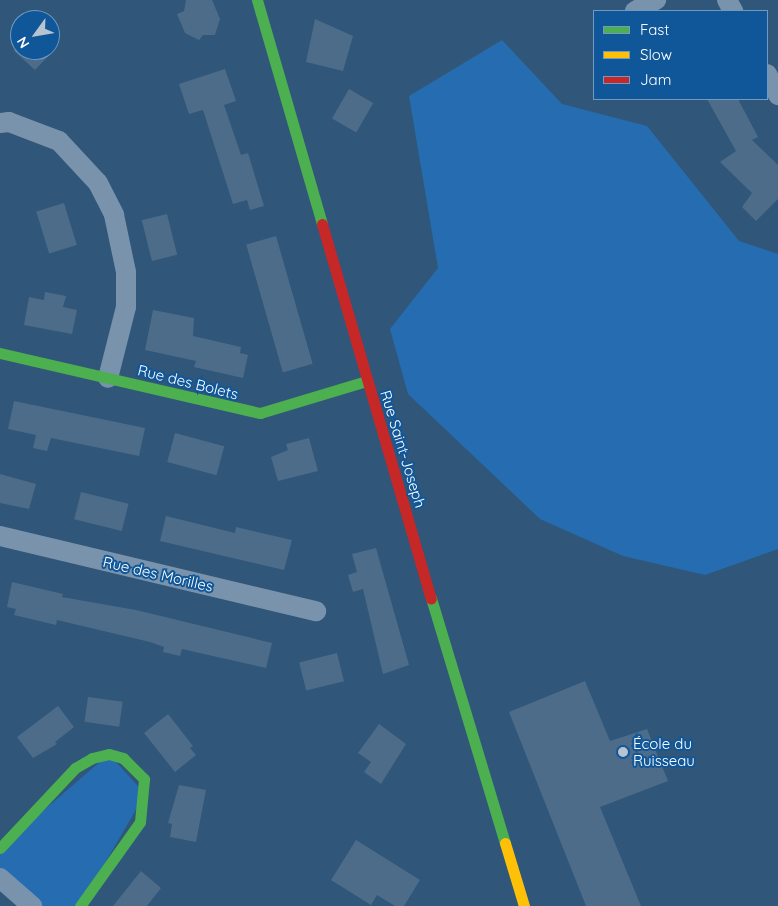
<!DOCTYPE html>
<html>
<head>
<meta charset="utf-8">
<style>
	body { margin:0 }
	#map { position:relative; width:778px; height:906px; overflow:hidden; background:#30567a; font-family:Quicksand,sans-serif }
	div>[style] { position:absolute }
	[style*='--x'] { left:calc(var(--x)*1px); top:calc(var(--y)*1px); width:calc(var(--w)*1px); rotate:calc(var(--a)*1deg) }
	.green>* { inset:0; background:#256db0 }
	.building>* { inset:0; background:#4d6c89; transform-origin:0 0 }
	.street>* { height:20px; margin:-10px; padding:0 10px; transform-origin:10px; border-radius:10px; background:#7a93ac }
	.fast>* { height:11px; margin:-5.5px; padding:0 5.5px; transform-origin:5.5px; border-radius:5.5px; background:#4caf50 }
	.slow>* { height:11px; margin:-5.5px; padding:0 5.5px; transform-origin:5.5px; border-radius:5.5px; background:#ffc107 }
	.jam>* { height:11px; margin:-5.5px; padding:0 5.5px; transform-origin:5.5px; border-radius:5.5px; background:#c62828 }
	.dots>* { width:14px; height:14px; translate:-50% -50%; box-sizing:border-box; border:2px solid #105799; border-radius:50% }
	span { translate:-50% -50%; white-space:nowrap; text-align:center; line-height:1.15; -webkit-text-stroke:4px #105799; paint-order:stroke }
	.street-label { font-size:15px; color:#fff }
	.poi-label { font-size:15px; color:#fff }
	.left { translate:0 -50%; text-align:left }
	.legend { position:absolute; left:593px; top:10px; width:175px; height:90px; box-sizing:border-box; background:#105799; border:1px solid #709ac2; margin:0; padding:6px 9px; list-style:none; font-size:15px; color:#fff }
	.legend li { display:flex; align-items:center; gap:10px; height:25px }
	.legend b { width:25px; border:1px solid #709ac2 }
	.north { position:absolute; left:10px; top:10px; width:50px; height:50px; box-sizing:border-box; background:#105799; border:1px solid #709ac2; border-radius:50%; rotate:238deg; font-size:14px; font-weight:700; line-height:20px; text-align:center; color:#fff }
	.north::after { content:''; display:block; margin:auto; width:18px; height:22px; background:#b7c4d0; clip-path:polygon(50% 0,100% 100%,50% 72%,0 100%) }
</style>
</head>
<body>
<div id="map">
	<div class="green">
		<i style="clip-path:polygon(502px 40px,562px 104px,647px 126px,739px 241px,778px 254px,778px 549px,705px 575px,623px 556px,540px 519px,408px 394px,390px 329px,438px 268px,409px 96px)"></i>
		<i style="clip-path:polygon(109px 754px,145px 794px,80px 906px,32px 906px,0 878px,0 848px)"></i>
	</div>
	<div class="building">
		<i style="clip-path:polygon(186px 0,212px 0,220px 19px,215px 35px,203px 35px,199px 40px,185px 33px,177px 14px,184px 11px)"></i>
		<i style="clip-path:polygon(315px 19px,353px 36px,343px 71px,306px 62px)"></i>
		<i style="clip-path:polygon(13px 50px,54px 50px,35px 70px)"></i>
		<i style="clip-path:polygon(225px 69px,236px 101px,224px 105px,241px 155px,248px 153px,264px 206px,250px 210px,247px 200px,233px 204px,203px 110px,189px 114px,179px 84px)"></i>
		<i style="left:349px;top:89px;width:28px;height:34px;rotate:30deg"></i>
		<i style="clip-path:polygon(707px 99px,738px 99px,758px 137px,752px 140px,778px 165px,778px 199px,756px 221px,742px 207px,752px 193px,720px 162px,736px 151px)"></i>
		<i style="left:64px;top:203px;width:44px;height:29px;rotate:73deg"></i>
		<i style="left:167px;top:214px;width:42px;height:26px;rotate:76deg"></i>
		<i style="left:276px;top:236px;width:133px;height:31px;rotate:74deg"></i>
		<i style="clip-path:polygon(45px 292px,66px 296px,63px 307px,77px 310px,72px 334px,24px 325px,29px 297px,44px 300px)"></i>
		<i style="clip-path:polygon(153px 310px,194px 318px,193px 336px,241px 347px,240px 353px,248px 355px,243px 378px,194px 367px,196px 361px,145px 350px)"></i>
		<i style="clip-path:polygon(14px 401px,145px 428px,139px 456px,51px 438px,47px 451px,33px 448px,36px 435px,8px 429px)"></i>
		<i style="left:175px;top:433px;width:51px;height:30px;rotate:15deg"></i>
		<i style="clip-path:polygon(309px 438px,318px 471px,278px 481px,271px 457px,288px 450px,286px 444px)"></i>
		<i style="clip-path:polygon(0 474px,36px 484px,29px 509px,0 503px)"></i>
		<i style="left:81px;top:492px;width:49px;height:28px;rotate:14deg"></i>
		<i style="clip-path:polygon(166px 516px,235px 533px,236px 527px,292px 540px,284px 570px,160px 541px)"></i>
		<i style="clip-path:polygon(376px 548px,409px 665px,383px 674px,363px 589px,353px 592px,348px 575px,357px 572px,352px 554px)"></i>
		<i style="clip-path:polygon(12px 582px,63px 594px,62px 597px,136px 610px,272px 643px,266px 668px,182px 649px,180px 656px,163px 652px,164px 647px,150px 642px,57px 620px,56px 625px,14px 615px,16px 609px,7px 607px)"></i>
		<i style="left:337px;top:653px;width:29px;height:39px;rotate:76deg"></i>
		<i style="clip-path:polygon(585px 681px,610px 741px,647px 729px,668px 781px,600px 807px,641px 906px,586px 906px,509px 712px)"></i>
		<i style="left:88px;top:697px;width:35px;height:25px;rotate:8deg"></i>
		<i style="clip-path:polygon(58px 706px,74px 727px,55px 742px,57px 744px,33px 758px,17px 737px)"></i>
		<i style="clip-path:polygon(168px 714px,193px 746px,190px 748px,196px 755px,175px 772px,144px 733px)"></i>
		<i style="clip-path:polygon(379px 724px,406px 744px,381px 784px,364px 772px,371px 762px,358px 753px)"></i>
		<i style="clip-path:polygon(179px 785px,206px 790px,196px 842px,170px 837px,172px 824px,168px 823px)"></i>
		<i style="clip-path:polygon(356px 840px,420px 880px,404px 906px,395px 906px,377px 895px,371px 905px,331px 880px)"></i>
		<i style="clip-path:polygon(141px 871px,161px 888px,147px 906px,113px 906px)"></i>
	</div>
	<div class="street">
		<i style="--x:727;--y:0;--w:13;--a:61"></i>
		<i style="--x:635;--y:11;--w:24;--a:-28"></i>
		<i style="--x:767;--y:74;--w:24;--a:62"></i>
		<i style="--x:0;--y:123;--w:9;--a:-6"></i>
		<i style="--x:9;--y:122;--w:53;--a:20.8"></i>
		<i style="--x:59;--y:141;--w:57;--a:47.1"></i>
		<i style="--x:98;--y:183;--w:36;--a:63"></i>
		<i style="--x:114;--y:215;--w:58;--a:78.1"></i>
		<i style="--x:126;--y:272;--w:35;--a:90"></i>
		<i style="--x:126;--y:307;--w:73;--a:104.2"></i>
		<i style="--x:0;--y:536;--w:325;--a:13.4"></i>
		<i style="--x:0;--y:878;--w:43;--a:41.2"></i>
	</div>
	<div class="fast">
		<i style="--x:257;--y:0;--w:233;--a:73.8"></i>
		<i style="--x:0;--y:353;--w:267;--a:13"></i>
		<i style="--x:260;--y:413;--w:112;--a:-16.7"></i>
		<i style="--x:431;--y:598;--w:256;--a:73.2"></i>
		<i style="--x:0;--y:848;--w:110;--a:-46.8"></i>
		<i style="--x:75;--y:768;--w:20;--a:-30"></i>
		<i style="--x:92;--y:758;--w:17;--a:-13"></i>
		<i style="--x:109;--y:754;--w:15;--a:16"></i>
		<i style="--x:123;--y:758;--w:30;--a:45"></i>
		<i style="--x:144;--y:779;--w:43;--a:95.3"></i>
		<i style="--x:140;--y:822;--w:103;--a:125.5"></i>
	</div>
	<div class="slow">
		<i style="--x:505;--y:843;--w:66;--a:73.2"></i>
	</div>
	<div class="jam">
		<i style="--x:322;--y:224;--w:390;--a:73.8"></i>
	</div>
	<div class="dots">
		<i style="left:623px;top:752px;background:#b7c4d0"></i>
	</div>
	<div class="street-label">
		<span style="left:188px;top:382px;rotate:14deg">Rue des Bolets</span>
		<span style="left:403px;top:449px;rotate:73deg">Rue Saint-Joseph</span>
		<span style="left:158px;top:574px;rotate:13deg">Rue des Morilles</span>
	</div>
	<div class="poi-label">
		<span class="left" style="left:633px;top:752px">École du<br>Ruisseau</span>
	</div>
	<ul class="legend">
	<li><b style="height:6px;background:#4caf50"></b>Fast</li>
	<li><b style="height:6px;background:#ffc107"></b>Slow</li>
	<li><b style="height:6px;background:#c62828"></b>Jam</li>
	</ul>
	<div class="north">N</div>
</div>
</body>
</html>
